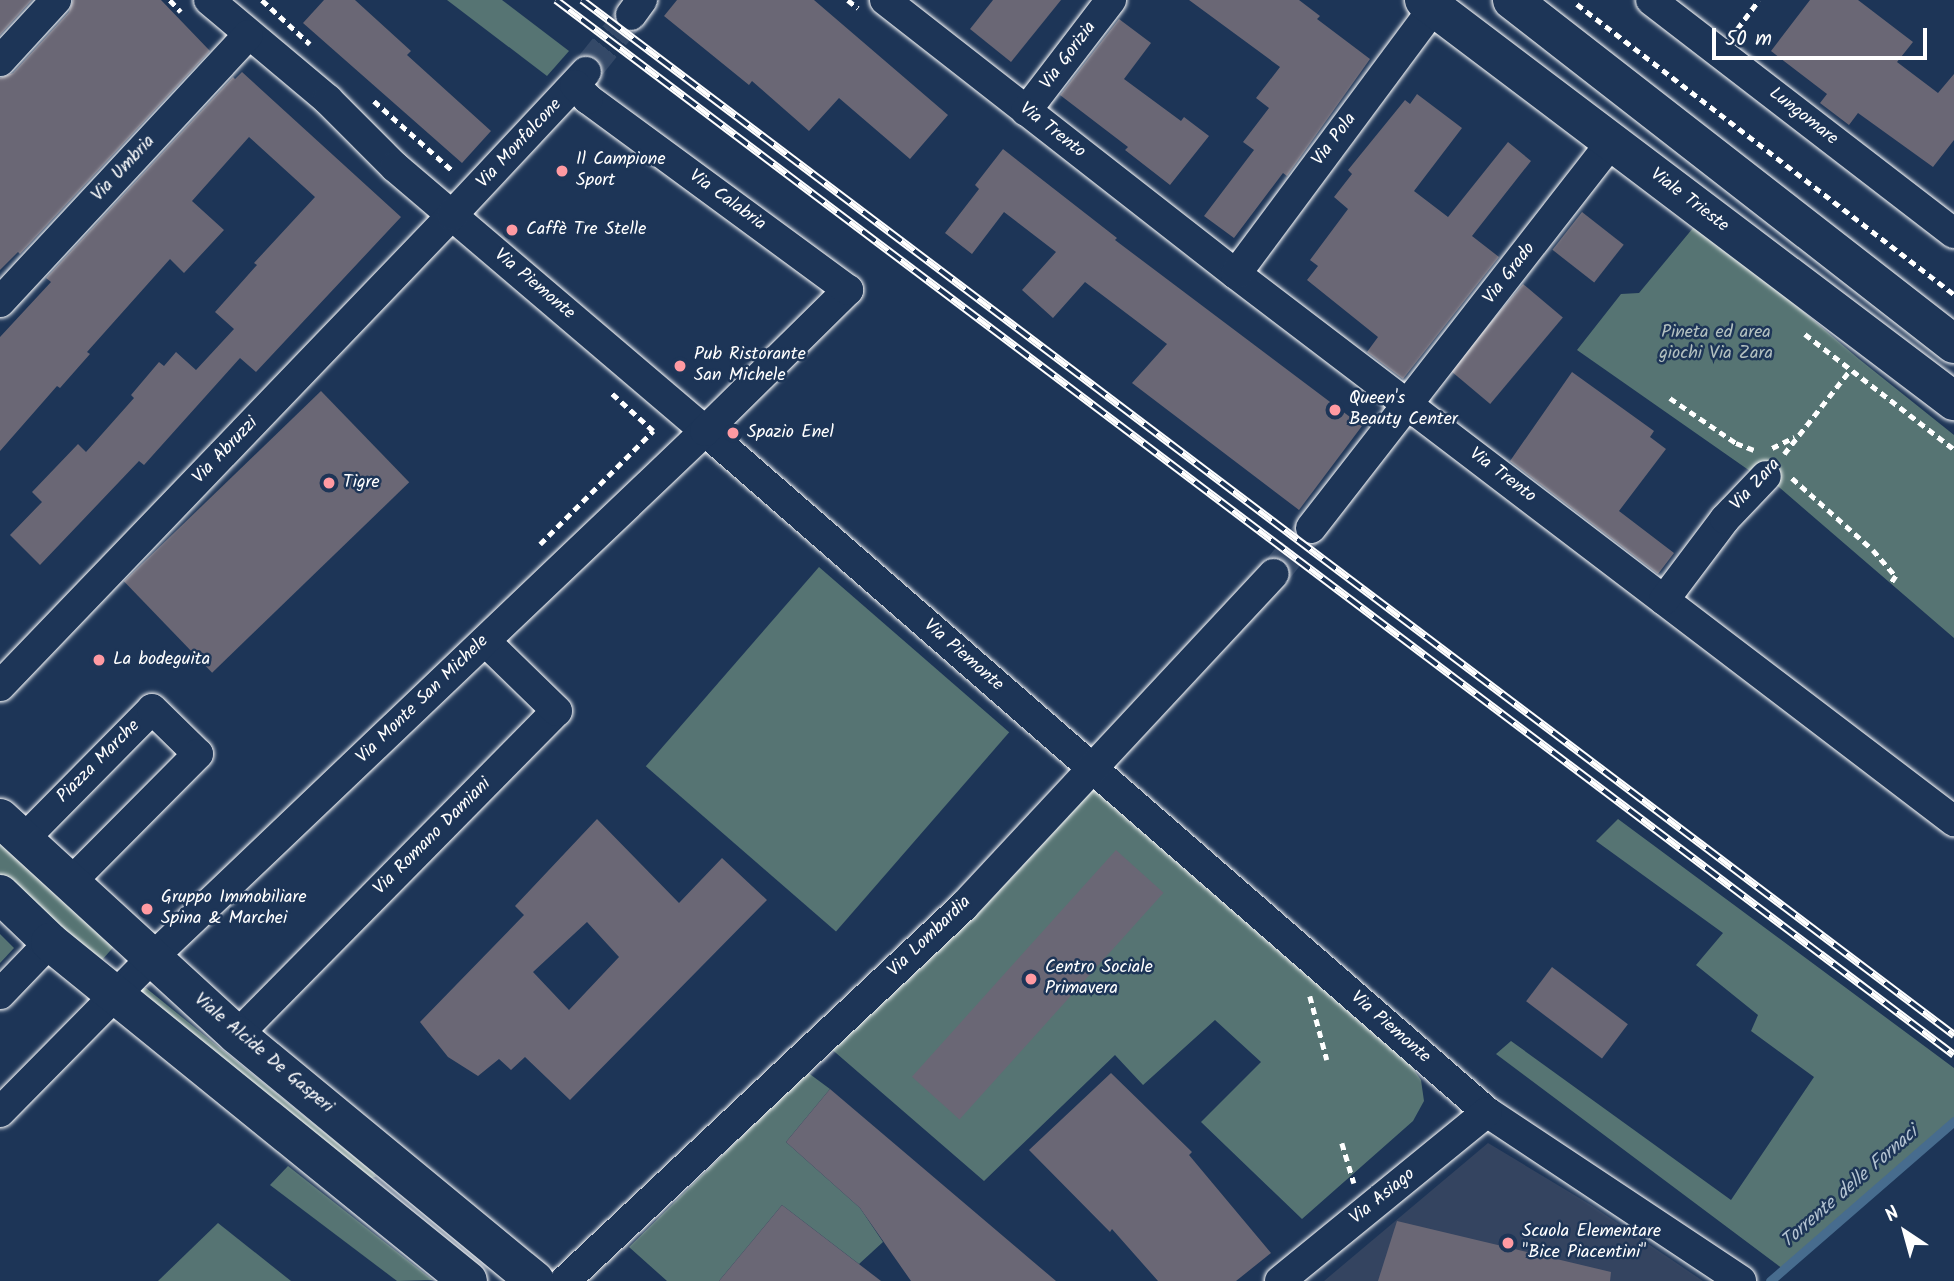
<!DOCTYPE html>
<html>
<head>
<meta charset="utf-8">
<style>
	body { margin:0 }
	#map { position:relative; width:1954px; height:1281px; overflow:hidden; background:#1d3557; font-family:Kalam,sans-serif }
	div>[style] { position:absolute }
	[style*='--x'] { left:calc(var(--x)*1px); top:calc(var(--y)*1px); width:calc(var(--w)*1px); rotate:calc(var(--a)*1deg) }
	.built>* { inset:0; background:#344460 }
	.green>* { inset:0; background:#567473; transform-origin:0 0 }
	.stream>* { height:9px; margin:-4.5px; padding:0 4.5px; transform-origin:4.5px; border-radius:4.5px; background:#476c8e }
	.building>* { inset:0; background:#6a6775; transform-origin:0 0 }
	.street-tunnel>* { height:30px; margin-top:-15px; transform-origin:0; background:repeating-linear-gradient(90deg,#344968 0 30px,transparent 0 45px) }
	.path>* { height:4.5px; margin-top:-2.25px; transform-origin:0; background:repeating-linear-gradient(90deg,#fff 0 7px,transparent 0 12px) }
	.roads { filter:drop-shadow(0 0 2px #fff) drop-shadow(0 0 2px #fff) }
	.street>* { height:30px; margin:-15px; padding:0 15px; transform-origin:15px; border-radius:15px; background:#1d3557 }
	.secondary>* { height:38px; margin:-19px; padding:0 19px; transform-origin:19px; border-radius:19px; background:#1d3557 }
	.rail>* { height:8px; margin-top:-4px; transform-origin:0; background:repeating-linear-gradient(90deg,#1d3557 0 16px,#fff 0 32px); box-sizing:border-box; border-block:2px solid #fff }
	.dots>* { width:19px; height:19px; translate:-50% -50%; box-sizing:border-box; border:4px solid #1d3557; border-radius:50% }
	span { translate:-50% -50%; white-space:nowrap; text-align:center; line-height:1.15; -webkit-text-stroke:5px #1d3557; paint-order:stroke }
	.street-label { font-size:18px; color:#fff }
	.poi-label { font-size:18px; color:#fff }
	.left { translate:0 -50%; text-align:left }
	.park-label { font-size:18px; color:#b3c0c0 }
	.water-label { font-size:19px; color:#b5c4d2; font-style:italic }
	.north { position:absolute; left:1870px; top:1197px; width:70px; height:70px; -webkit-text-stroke:5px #1d3557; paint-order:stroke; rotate:324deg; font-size:19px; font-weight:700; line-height:28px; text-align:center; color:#fff }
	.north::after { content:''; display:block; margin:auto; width:24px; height:32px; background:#fff; clip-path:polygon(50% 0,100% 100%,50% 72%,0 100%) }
	.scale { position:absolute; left:1712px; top:28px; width:215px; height:32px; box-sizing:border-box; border:4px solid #fff; border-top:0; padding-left:9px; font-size:21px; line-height:24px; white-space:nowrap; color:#fff; -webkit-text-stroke:5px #1d3557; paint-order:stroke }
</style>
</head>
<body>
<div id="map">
	<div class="built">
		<i style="clip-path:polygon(1488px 1143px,1591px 1205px,1703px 1281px,1324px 1281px)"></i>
	</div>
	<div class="green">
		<i style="clip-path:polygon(447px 0,502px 0,569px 51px,547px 76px)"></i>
		<i style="clip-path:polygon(1698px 222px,1859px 359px,1954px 435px,1954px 638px,1766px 476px,1750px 471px,1577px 350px,1621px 294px,1639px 293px)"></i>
		<i style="left:819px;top:567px;width:252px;height:264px;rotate:41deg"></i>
		<i style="clip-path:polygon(1091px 786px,1410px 1064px,1421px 1080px,1424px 1101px,1413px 1121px,1302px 1219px,1201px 1122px,1261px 1062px,1215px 1020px,1143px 1085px,1115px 1055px,984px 1181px,821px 1040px)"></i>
		<i style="clip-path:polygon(1618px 819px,1954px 1068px,1954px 1121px,1783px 1269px,1496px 1054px,1511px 1041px,1731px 1200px,1814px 1077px,1751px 1031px,1758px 1015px,1696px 965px,1723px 933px,1596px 841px)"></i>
		<i style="left:0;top:843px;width:154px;height:23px;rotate:42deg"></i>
		<i style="clip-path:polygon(0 934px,14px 948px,0 963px)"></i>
		<i style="clip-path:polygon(146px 988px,373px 1172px,376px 1177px,365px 1179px,137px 989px)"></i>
		<i style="clip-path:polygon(807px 1072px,830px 1089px,786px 1142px,860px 1208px,883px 1242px,859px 1264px,782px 1205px,719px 1281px,667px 1281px,629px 1247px)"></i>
		<i style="clip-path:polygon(288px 1166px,433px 1280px,397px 1281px,270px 1185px)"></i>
		<i style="clip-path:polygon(218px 1223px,291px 1281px,158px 1281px)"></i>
	</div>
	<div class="stream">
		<i style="--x:1770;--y:1281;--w:244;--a:-41"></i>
	</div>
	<div class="building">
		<i style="clip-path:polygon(0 0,32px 0,0 35px)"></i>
		<i style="clip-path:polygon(73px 0,161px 0,210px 51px,20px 254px,18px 252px,0 270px,0 78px,13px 73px,69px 12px)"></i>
		<i style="clip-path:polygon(324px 0,355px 0,411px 51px,407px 55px,491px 131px,462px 163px,303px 23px)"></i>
		<i style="clip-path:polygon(677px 0,814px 0,948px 115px,910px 159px,839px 98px,809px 131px,752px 81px,749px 85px,664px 16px)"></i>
		<i style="clip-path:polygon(993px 0,1061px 0,1011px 62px,970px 29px)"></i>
		<i style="clip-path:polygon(1189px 0,1299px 0,1320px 16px,1317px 19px,1370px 59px,1287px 176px,1283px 173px,1234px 238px,1204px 216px,1254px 150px,1243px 142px,1269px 108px,1256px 98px,1280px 67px)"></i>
		<i style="clip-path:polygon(1810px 0,1858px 0,1913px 42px,1897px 62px,1938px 93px,1954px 74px,1954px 140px,1933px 167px,1858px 113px,1849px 125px,1820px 103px,1827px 94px,1771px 51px)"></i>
		<i style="clip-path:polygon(1119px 19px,1151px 43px,1124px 79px,1181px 121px,1184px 117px,1209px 136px,1170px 185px,1125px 150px,1128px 147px,1060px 95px)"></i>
		<i style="clip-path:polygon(242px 72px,401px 217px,256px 372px,240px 358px,144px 465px,139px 461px,40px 565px,10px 535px,42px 502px,32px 492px,78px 444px,86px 452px,134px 398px,131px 395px,159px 362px,164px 366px,176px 352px,196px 370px,234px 329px,215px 312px,257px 265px,254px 263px,315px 197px,249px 137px,192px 201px,224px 230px,184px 273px,170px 259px,87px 352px,90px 354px,60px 388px,57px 386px,0 451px,0 337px,51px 282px,46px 278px,233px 77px,235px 79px)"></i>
		<i style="clip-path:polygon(1417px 94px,1462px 128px,1414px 191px,1448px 217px,1508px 142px,1531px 161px,1472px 236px,1499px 257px,1403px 379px,1367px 352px,1378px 337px,1307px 280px,1318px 266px,1310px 260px,1348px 209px,1334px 197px,1352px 174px,1348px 170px,1405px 100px,1410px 104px)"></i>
		<i style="clip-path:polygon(1003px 149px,1117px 238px,1115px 240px,1362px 426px,1299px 510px,1132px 383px,1167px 344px,1085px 282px,1053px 318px,1022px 290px,1056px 252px,1004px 212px,972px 254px,945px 233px,979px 189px,975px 185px)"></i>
		<i style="left:1582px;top:212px;width:53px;height:48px;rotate:38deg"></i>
		<i style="left:1523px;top:284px;width:52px;height:113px;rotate:40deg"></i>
		<i style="clip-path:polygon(1572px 372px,1654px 431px,1650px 437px,1666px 449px,1619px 511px,1674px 553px,1658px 574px,1510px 461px)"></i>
		<i style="left:321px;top:391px;width:127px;height:274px;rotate:46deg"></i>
		<i style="clip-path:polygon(evenodd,597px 819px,679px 903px,722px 858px,767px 900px,570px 1100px,525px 1057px,511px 1070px,499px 1059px,478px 1076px,448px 1057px,420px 1022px,524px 915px,515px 906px,597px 819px,587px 922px,619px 957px,569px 1010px,533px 972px,587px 922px)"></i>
		<i style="left:1116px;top:850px;width:64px;height:305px;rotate:42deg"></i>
		<i style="left:1552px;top:967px;width:95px;height:43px;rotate:37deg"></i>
		<i style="clip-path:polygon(1111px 1073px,1192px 1152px,1189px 1155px,1271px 1253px,1236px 1281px,1158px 1281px,1112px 1229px,1110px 1232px,1029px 1150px)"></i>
		<i style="clip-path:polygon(830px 1089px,1030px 1259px,1056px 1281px,911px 1281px,860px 1208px,786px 1142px)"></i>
		<i style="clip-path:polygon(782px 1205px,881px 1281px,719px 1281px)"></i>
		<i style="clip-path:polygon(1397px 1221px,1611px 1272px,1610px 1281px,1378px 1281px)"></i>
	</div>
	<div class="street-tunnel">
		<i style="--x:586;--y:71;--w:72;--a:-51.2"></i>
		<i style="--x:1274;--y:574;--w:59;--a:-51.2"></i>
	</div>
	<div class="path">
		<i style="--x:170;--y:0;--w:16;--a:47"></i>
		<i style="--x:262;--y:0;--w:65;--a:42.5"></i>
		<i style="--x:848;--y:0;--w:13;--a:39"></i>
		<i style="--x:1577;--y:4;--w:476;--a:37.6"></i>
		<i style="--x:1737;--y:29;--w:36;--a:-53"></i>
		<i style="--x:374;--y:101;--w:107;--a:41.6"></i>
		<i style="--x:1805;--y:334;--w:188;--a:37.7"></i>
		<i style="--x:1670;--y:398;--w:80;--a:34.3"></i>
		<i style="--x:1736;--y:443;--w:19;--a:21"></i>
		<i style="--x:1772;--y:448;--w:25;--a:-26"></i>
		<i style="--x:1784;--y:454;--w:107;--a:-51.8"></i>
		<i style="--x:1792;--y:478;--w:108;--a:41.6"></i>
		<i style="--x:1873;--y:550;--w:35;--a:49"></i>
		<i style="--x:1896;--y:576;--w:11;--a:124"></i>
		<i style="--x:540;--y:544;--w:160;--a:-45"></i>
		<i style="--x:653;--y:431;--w:57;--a:-137.9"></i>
		<i style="--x:1310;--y:996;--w:66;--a:75.1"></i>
		<i style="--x:1342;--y:1143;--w:42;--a:73.3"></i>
	</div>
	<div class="roads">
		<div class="street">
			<i style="--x:209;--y:0;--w:155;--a:40"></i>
			<i style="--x:328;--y:100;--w:95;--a:45"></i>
			<i style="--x:395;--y:167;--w:407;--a:40.4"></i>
			<i style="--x:705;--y:431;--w:1037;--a:41.05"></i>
			<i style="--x:1487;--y:1112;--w:305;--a:33.6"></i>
			<i style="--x:885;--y:0;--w:445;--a:38"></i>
			<i style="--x:1236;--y:274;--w:903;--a:37.3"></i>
			<i style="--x:1651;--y:0;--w:382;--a:37.6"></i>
			<i style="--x:631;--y:15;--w:19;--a:-54"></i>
			<i style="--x:0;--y:61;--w:83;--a:-47.4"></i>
			<i style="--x:1026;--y:111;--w:140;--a:-52.6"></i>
			<i style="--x:1236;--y:274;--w:332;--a:-53.4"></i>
			<i style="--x:0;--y:302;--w:364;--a:-47.1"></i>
			<i style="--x:1311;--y:528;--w:488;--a:-52.1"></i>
			<i style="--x:1664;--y:600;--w:101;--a:-53"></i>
			<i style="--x:1725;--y:519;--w:59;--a:-46.4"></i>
			<i style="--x:0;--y:686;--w:653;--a:-46.18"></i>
			<i style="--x:452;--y:215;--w:196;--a:-46.9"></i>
			<i style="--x:24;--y:839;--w:182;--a:-45.4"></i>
			<i style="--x:152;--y:709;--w:64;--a:44.4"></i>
			<i style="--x:198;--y:754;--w:179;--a:134.8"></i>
			<i style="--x:0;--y:994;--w:72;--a:-46.1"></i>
			<i style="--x:237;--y:1035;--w:455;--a:-45.4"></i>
			<i style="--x:557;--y:711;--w:100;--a:-135.8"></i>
			<i style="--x:0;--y:1112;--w:216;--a:-45.4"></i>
			<i style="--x:152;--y:958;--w:764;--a:-43.62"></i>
			<i style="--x:705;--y:431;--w:201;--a:-44.6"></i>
			<i style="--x:848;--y:290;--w:323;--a:-143.7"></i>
			<i style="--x:588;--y:99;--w:19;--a:-133"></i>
			<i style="--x:565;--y:1281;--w:548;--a:-43.22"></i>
			<i style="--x:964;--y:906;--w:454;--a:-47"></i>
			<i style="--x:1280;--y:1281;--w:267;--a:-39.2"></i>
		</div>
		<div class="secondary">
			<i style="--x:1424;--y:0;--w:665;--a:37.11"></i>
			<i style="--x:1512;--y:0;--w:560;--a:37.89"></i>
			<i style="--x:0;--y:818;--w:321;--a:42.5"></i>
			<i style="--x:237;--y:1035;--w:386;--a:39.5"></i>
			<i style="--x:0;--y:894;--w:69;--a:43.8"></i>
			<i style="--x:50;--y:942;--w:538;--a:39.04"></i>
		</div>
	</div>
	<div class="rail">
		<i style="--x:556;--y:0;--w:1751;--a:37.04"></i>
		<i style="--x:582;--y:0;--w:1719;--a:37.03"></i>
	</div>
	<div class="dots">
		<i style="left:562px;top:171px;background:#ff9aa2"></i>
		<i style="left:512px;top:230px;background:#ff9aa2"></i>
		<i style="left:680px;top:366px;background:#ff9aa2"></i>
		<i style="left:1335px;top:410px;background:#ff9aa2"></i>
		<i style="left:733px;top:433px;background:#ff9aa2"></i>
		<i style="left:329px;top:483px;background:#ff9aa2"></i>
		<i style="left:99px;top:660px;background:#ff9aa2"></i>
		<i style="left:147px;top:909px;background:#ff9aa2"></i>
		<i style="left:1031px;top:979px;background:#ff9aa2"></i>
		<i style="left:1508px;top:1243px;background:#ff9aa2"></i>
	</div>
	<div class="street-label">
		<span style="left:1069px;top:56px;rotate:-53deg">Via Gorizia</span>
		<span style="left:1803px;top:117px;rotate:38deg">Lungomare</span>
		<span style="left:1052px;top:131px;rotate:38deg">Via Trento</span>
		<span style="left:1335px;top:140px;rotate:-53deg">Via Pola</span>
		<span style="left:520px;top:144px;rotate:-47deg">Via Monfalcone</span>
		<span style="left:124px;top:169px;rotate:-47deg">Via Umbria</span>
		<span style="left:727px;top:201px;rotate:36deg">Via Calabria</span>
		<span style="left:1689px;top:201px;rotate:37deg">Viale Trieste</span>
		<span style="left:1510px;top:274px;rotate:-52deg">Via Grado</span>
		<span style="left:534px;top:285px;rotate:40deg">Via Piemonte</span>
		<span style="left:226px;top:451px;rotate:-46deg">Via Abruzzi</span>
		<span style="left:1502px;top:476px;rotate:37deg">Via Trento</span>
		<span style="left:1756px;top:485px;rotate:-47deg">Via Zara</span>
		<span style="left:963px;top:656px;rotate:41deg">Via Piemonte</span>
		<span style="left:423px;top:700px;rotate:-44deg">Via Monte San Michele</span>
		<span style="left:99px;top:762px;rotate:-45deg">Piazza Marche</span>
		<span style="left:433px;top:837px;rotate:-45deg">Via Romano Damiani</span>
		<span style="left:930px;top:937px;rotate:-44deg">Via Lombardia</span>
		<span style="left:1390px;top:1028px;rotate:41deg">Via Piemonte</span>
		<span style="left:263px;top:1054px;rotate:40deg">Viale Alcide De Gasperi</span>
		<span style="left:1383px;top:1197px;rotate:-39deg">Via Asiago</span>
	</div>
	<div class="poi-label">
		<span class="left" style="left:576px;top:171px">Il Campione<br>Sport</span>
		<span class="left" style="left:526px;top:230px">Caffè Tre Stelle</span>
		<span class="left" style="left:694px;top:366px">Pub Ristorante<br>San Michele</span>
		<span class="left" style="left:1349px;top:410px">Queen's<br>Beauty Center</span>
		<span class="left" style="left:747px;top:433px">Spazio Enel</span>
		<span class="left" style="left:343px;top:483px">Tigre</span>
		<span class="left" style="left:113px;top:660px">La bodeguita</span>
		<span class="left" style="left:161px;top:909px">Gruppo Immobiliare<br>Spina &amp; Marchei</span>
		<span class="left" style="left:1045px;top:979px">Centro Sociale<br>Primavera</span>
		<span class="left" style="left:1522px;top:1243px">Scuola Elementare<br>"Bice Piacentini"</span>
	</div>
	<div class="park-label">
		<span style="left:1716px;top:344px">Pineta ed area<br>giochi Via Zara</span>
	</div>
	<div class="water-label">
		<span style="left:1850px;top:1188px;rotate:-41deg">Torrente delle Fornaci</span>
	</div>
	<div class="north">N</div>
	<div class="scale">50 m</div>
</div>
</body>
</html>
